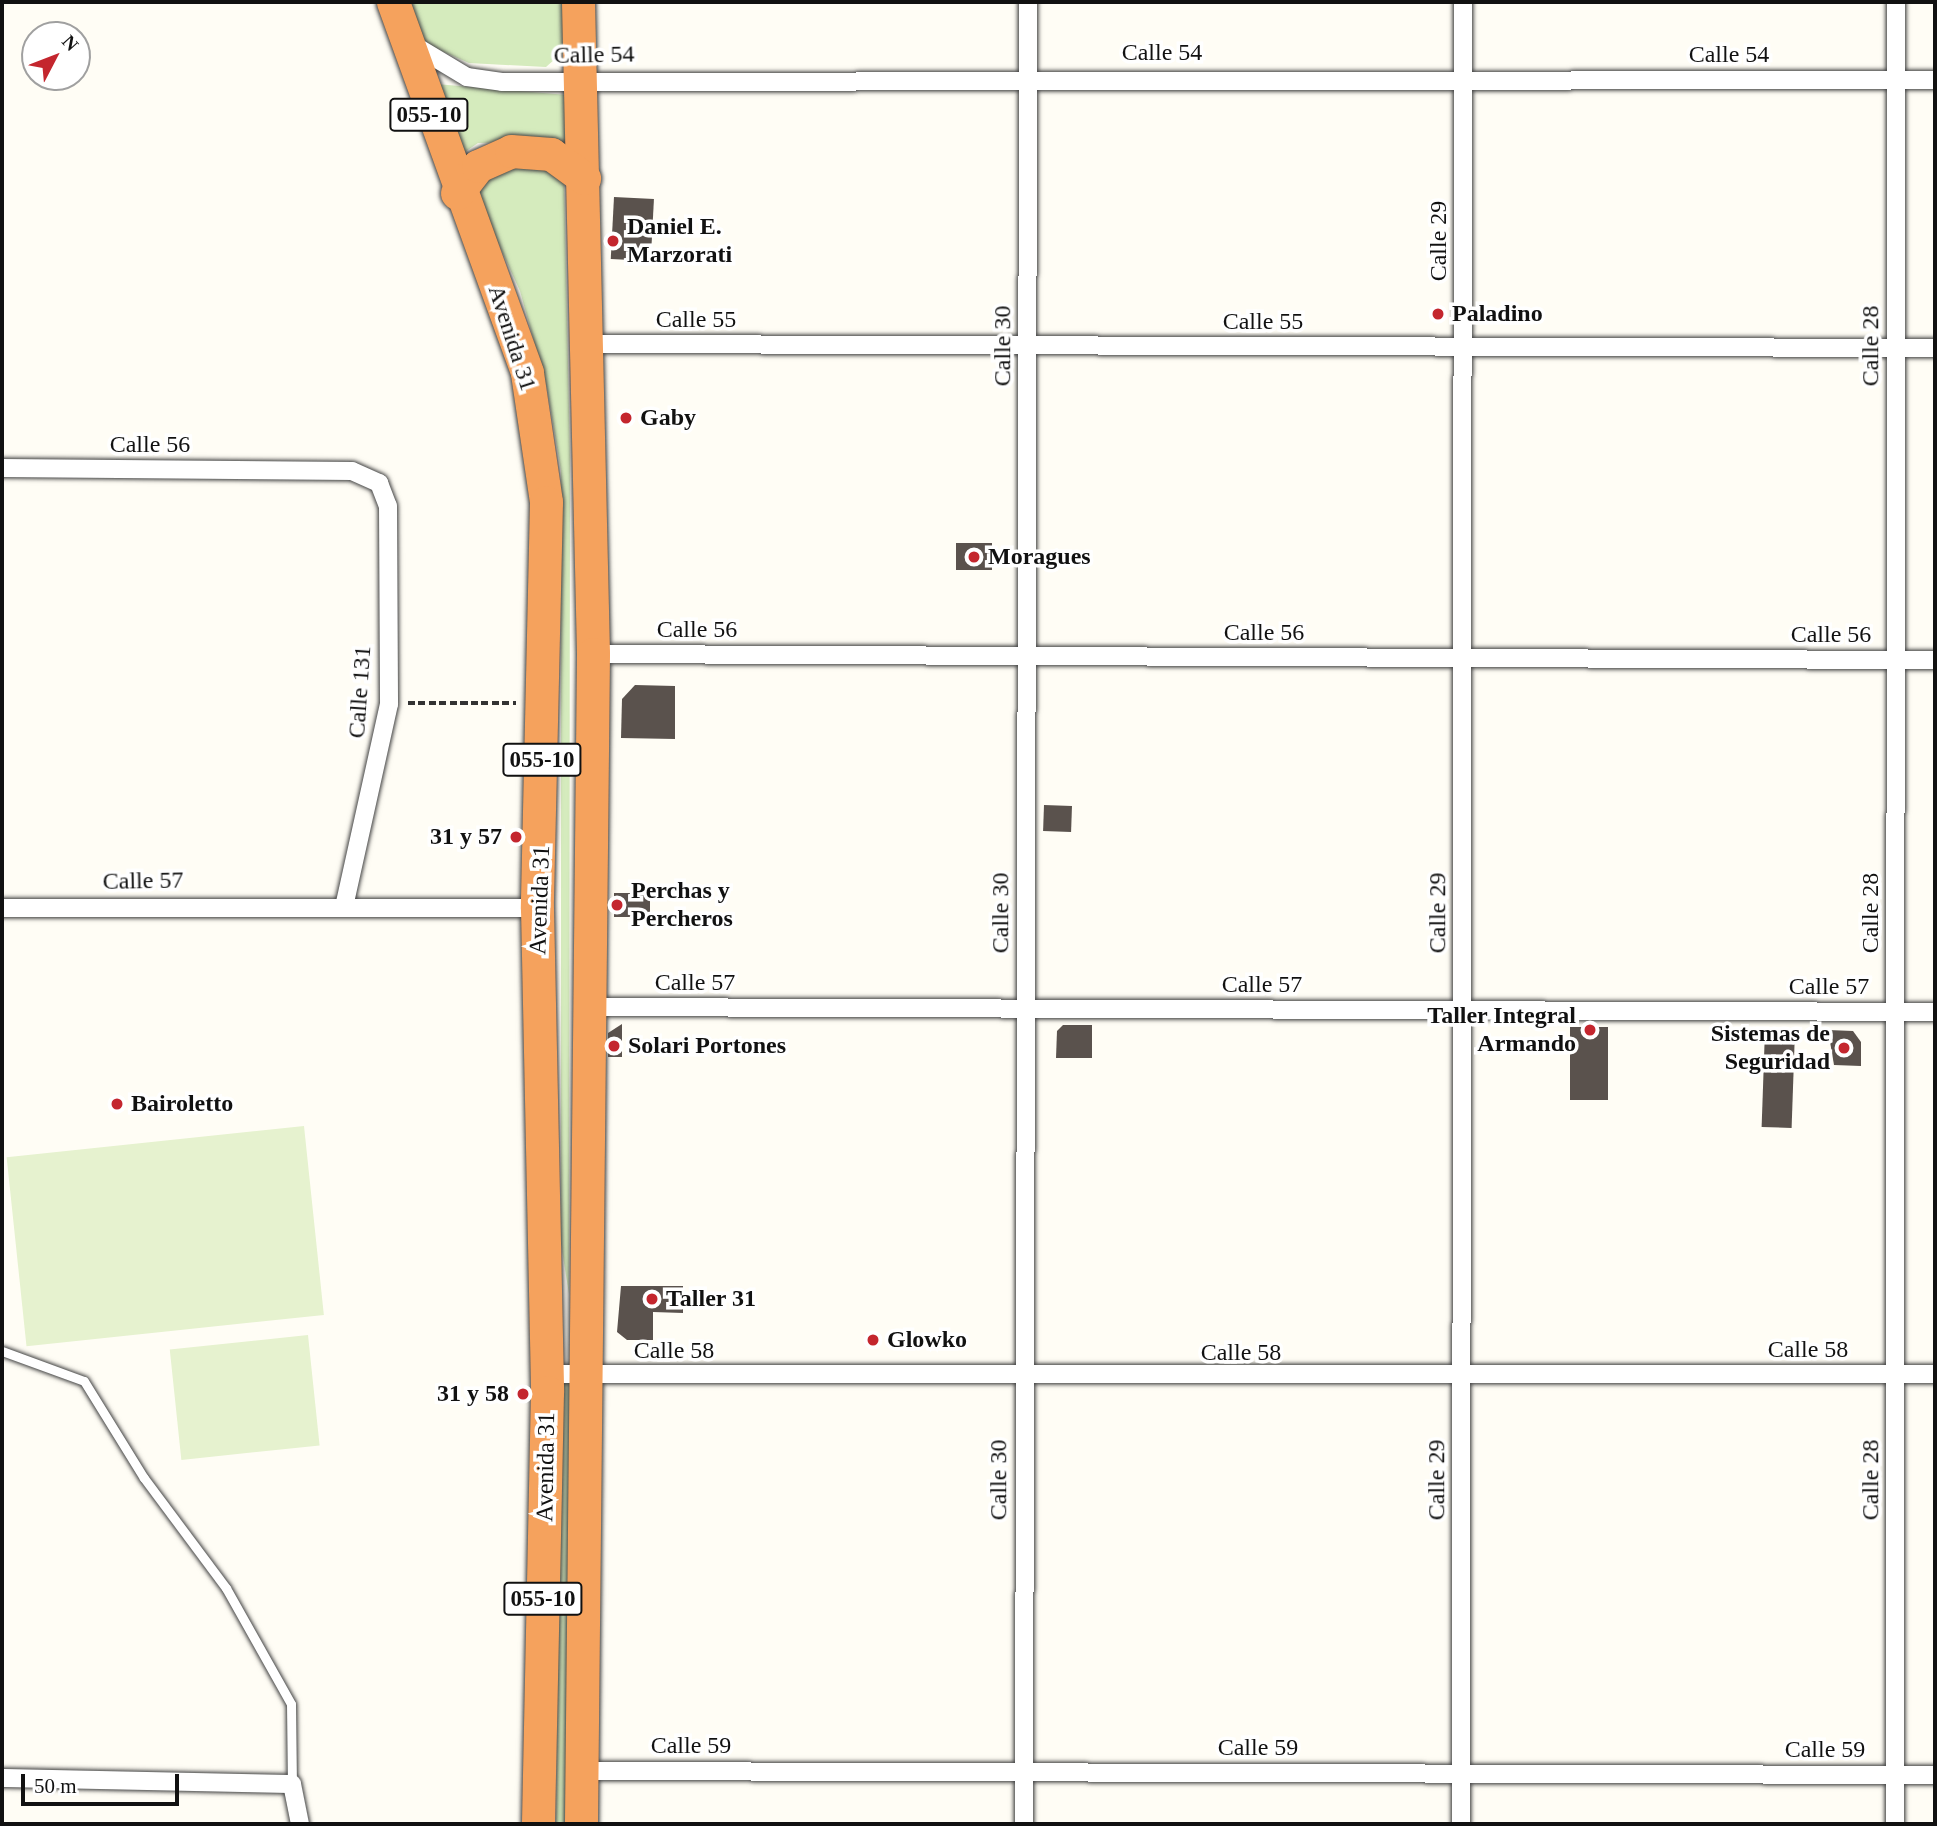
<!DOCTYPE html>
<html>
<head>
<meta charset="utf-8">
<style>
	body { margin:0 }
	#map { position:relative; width:1937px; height:1826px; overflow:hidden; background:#fffdf5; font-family:Georgia,serif }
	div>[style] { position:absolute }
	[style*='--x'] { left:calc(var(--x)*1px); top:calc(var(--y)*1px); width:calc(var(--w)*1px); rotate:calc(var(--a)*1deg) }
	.green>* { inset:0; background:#d5ebbd }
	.pitch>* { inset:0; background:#e6f2cf; transform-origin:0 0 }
	.building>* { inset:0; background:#5a524d; transform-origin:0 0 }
	.path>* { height:3.5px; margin-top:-1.75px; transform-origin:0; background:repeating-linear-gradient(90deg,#333 0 7px,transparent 0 10.5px) }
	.roads { filter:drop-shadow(0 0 2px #444) drop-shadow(0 0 2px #444) }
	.lane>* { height:9px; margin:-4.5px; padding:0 4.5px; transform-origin:4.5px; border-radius:4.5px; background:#fff }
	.street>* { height:18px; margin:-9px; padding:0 9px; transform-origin:9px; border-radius:9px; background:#fff }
	.highway>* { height:33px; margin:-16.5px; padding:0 16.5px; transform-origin:16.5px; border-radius:16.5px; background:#f5a25d }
	.dots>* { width:19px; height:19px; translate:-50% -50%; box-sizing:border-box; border:4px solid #fff; border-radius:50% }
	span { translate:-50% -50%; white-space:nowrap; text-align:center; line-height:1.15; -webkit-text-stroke:7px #fff; paint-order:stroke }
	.shield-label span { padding:2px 5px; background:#fff; border:2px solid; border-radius:5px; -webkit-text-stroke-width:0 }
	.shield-label { font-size:23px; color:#111; font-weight:700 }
	.street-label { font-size:24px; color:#111 }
	.poi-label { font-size:24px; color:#111; font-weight:700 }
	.left { translate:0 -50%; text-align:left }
	.right { translate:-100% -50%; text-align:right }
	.frame { position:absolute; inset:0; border:4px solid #111; pointer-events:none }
	.north { position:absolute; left:21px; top:21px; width:70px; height:70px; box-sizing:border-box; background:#fff; border:2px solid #a0a0a0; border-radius:50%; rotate:48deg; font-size:19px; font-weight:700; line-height:28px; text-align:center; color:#111 }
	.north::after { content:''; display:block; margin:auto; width:24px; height:32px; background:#c4262e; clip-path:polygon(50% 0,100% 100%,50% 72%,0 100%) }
	.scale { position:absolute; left:21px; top:1774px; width:158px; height:32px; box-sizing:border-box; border:4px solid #111; border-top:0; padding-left:9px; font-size:21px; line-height:24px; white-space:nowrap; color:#111; -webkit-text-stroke:5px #fff; paint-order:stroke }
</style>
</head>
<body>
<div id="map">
	<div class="green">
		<i style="clip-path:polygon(411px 2px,572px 2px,572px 44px,546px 67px,469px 63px,421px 42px)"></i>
		<i style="clip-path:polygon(436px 84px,567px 95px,567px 150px,552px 141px,478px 143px,459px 156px)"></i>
		<i style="clip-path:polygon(546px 164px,564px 177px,570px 455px,569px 1294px,561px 1244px,561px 471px,547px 388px,520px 291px,473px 188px,496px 167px)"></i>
		<i style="clip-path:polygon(562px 1377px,570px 1379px,568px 1824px,556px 1824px)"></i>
	</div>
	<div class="pitch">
		<i style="left:304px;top:1126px;width:190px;height:299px;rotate:84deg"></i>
		<i style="left:308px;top:1335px;width:111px;height:139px;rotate:84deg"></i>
	</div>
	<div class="building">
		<i style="left:614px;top:197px;width:40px;height:62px;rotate:3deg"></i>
		<i style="left:956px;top:543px;width:36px;height:27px"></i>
		<i style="clip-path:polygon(635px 685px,675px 686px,675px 739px,621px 738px,622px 699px)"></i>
		<i style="left:1044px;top:805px;width:28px;height:26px;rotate:2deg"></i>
		<i style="left:614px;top:893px;width:36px;height:24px"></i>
		<i style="clip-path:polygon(622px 1024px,622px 1057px,608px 1057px,608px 1033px)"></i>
		<i style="clip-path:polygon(1063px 1025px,1092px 1025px,1092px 1058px,1056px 1058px,1057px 1031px)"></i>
		<i style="left:1570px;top:1027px;width:38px;height:73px"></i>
		<i style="left:1765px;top:1030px;width:30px;height:97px;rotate:2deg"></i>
		<i style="clip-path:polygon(1828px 1030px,1853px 1031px,1861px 1042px,1861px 1066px,1834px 1065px)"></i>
		<i style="clip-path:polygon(621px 1286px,683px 1286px,683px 1313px,653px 1312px,653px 1340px,627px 1340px,617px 1332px)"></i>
	</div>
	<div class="path">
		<i style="--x:408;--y:703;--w:108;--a:0"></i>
	</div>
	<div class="roads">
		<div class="lane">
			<i style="--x:2;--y:1351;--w:87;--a:20.1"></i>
			<i style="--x:84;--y:1381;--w:114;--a:58.3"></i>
			<i style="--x:144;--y:1478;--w:137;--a:53.3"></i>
			<i style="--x:226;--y:1588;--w:133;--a:60.7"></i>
			<i style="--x:291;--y:1704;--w:80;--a:89.3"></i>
		</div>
		<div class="street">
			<i style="--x:412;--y:44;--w:64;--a:31"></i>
			<i style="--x:467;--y:77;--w:35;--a:8"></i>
			<i style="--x:502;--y:82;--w:1433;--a:-0.08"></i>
			<i style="--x:591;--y:344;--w:1344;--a:0.17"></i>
			<i style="--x:2;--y:468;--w:350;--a:0.5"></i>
			<i style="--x:352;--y:471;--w:30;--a:24"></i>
			<i style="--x:379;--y:483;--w:25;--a:69"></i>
			<i style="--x:388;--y:506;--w:198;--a:89.7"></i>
			<i style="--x:389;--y:704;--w:204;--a:102.5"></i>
			<i style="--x:593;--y:654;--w:1342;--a:0.26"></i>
			<i style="--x:2;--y:908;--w:535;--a:0"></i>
			<i style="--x:588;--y:1007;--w:1347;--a:0.21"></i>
			<i style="--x:547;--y:1374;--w:1388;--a:0"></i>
			<i style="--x:581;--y:1771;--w:1354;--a:0.17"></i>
			<i style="--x:2;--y:1778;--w:290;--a:1.2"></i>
			<i style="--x:292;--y:1784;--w:41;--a:78.7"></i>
			<i style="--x:1024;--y:1824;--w:1822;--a:-89.87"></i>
			<i style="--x:1461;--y:1824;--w:1822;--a:-89.94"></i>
			<i style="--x:1895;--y:1824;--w:1822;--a:-89.97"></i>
		</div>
		<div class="highway">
			<i style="--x:393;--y:2;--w:394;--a:70.1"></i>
			<i style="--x:527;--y:373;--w:130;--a:81.6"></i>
			<i style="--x:546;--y:502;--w:406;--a:91.3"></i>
			<i style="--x:537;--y:908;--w:484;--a:88.8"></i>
			<i style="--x:547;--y:1392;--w:432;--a:91.2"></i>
			<i style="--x:578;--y:2;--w:652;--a:88.68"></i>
			<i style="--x:593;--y:654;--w:1170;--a:90.59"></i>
			<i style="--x:457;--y:193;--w:34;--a:-52"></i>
			<i style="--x:478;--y:166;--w:36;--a:-24"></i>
			<i style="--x:511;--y:151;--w:40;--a:4.3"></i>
			<i style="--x:551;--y:154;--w:41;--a:36"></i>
		</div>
	</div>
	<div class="dots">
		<i style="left:613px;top:241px;background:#c4262e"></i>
		<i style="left:1438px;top:314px;background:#c4262e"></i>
		<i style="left:626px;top:418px;background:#c4262e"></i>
		<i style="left:974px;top:557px;background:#c4262e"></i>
		<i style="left:516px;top:837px;background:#c4262e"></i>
		<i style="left:617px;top:905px;background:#c4262e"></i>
		<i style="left:1590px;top:1030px;background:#c4262e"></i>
		<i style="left:614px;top:1046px;background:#c4262e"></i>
		<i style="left:1844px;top:1048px;background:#c4262e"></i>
		<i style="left:117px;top:1104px;background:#c4262e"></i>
		<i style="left:652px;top:1299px;background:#c4262e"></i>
		<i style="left:873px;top:1340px;background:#c4262e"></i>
		<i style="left:523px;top:1394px;background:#c4262e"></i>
	</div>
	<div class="shield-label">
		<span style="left:429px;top:115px">055-10</span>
		<span style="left:542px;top:760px">055-10</span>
		<span style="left:543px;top:1599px">055-10</span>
	</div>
	<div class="street-label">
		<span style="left:1162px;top:53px">Calle 54</span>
		<span style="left:594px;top:55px;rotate:-1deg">Calle 54</span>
		<span style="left:1729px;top:55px">Calle 54</span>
		<span style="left:1439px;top:241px;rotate:-90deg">Calle 29</span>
		<span style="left:696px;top:320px">Calle 55</span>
		<span style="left:1263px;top:322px">Calle 55</span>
		<span style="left:512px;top:338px;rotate:72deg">Avenida 31</span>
		<span style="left:1003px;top:346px;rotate:-90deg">Calle 30</span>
		<span style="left:1871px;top:346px;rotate:-90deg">Calle 28</span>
		<span style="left:150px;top:445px">Calle 56</span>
		<span style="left:697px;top:630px">Calle 56</span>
		<span style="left:1264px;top:633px">Calle 56</span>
		<span style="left:1831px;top:635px">Calle 56</span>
		<span style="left:360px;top:692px;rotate:-86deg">Calle 131</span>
		<span style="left:143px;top:881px;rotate:-1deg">Calle 57</span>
		<span style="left:540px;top:900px;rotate:-88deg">Avenida 31</span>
		<span style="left:1001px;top:913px;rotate:-90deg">Calle 30</span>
		<span style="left:1438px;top:913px;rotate:-90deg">Calle 29</span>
		<span style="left:1871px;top:913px;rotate:-90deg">Calle 28</span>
		<span style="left:695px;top:983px">Calle 57</span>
		<span style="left:1262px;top:985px">Calle 57</span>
		<span style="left:1829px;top:987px">Calle 57</span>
		<span style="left:1808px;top:1350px">Calle 58</span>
		<span style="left:674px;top:1351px">Calle 58</span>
		<span style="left:1241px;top:1353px">Calle 58</span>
		<span style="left:546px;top:1467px;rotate:-89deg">Avenida 31</span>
		<span style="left:999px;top:1480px;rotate:-90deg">Calle 30</span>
		<span style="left:1437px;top:1480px;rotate:-90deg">Calle 29</span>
		<span style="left:1871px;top:1480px;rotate:-90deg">Calle 28</span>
		<span style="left:691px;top:1746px">Calle 59</span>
		<span style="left:1258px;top:1748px">Calle 59</span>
		<span style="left:1825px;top:1750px">Calle 59</span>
	</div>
	<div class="poi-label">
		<span class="left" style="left:627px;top:241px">Daniel E.<br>Marzorati</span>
		<span class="left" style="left:1452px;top:314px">Paladino</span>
		<span class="left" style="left:640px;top:418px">Gaby</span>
		<span class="left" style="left:988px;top:557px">Moragues</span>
		<span class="right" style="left:502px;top:837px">31 y 57</span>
		<span class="left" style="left:631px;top:905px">Perchas y<br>Percheros</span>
		<span class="right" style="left:1576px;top:1030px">Taller Integral<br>Armando</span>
		<span class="right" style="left:1830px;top:1048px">Sistemas de<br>Seguridad</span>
		<span class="left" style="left:628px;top:1046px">Solari Portones</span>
		<span class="left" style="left:131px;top:1104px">Bairoletto</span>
		<span class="left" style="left:666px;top:1299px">Taller 31</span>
		<span class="left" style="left:887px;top:1340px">Glowko</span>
		<span class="right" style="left:509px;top:1394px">31 y 58</span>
	</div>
	<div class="frame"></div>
	<div class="north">N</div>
	<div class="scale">50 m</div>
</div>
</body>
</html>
